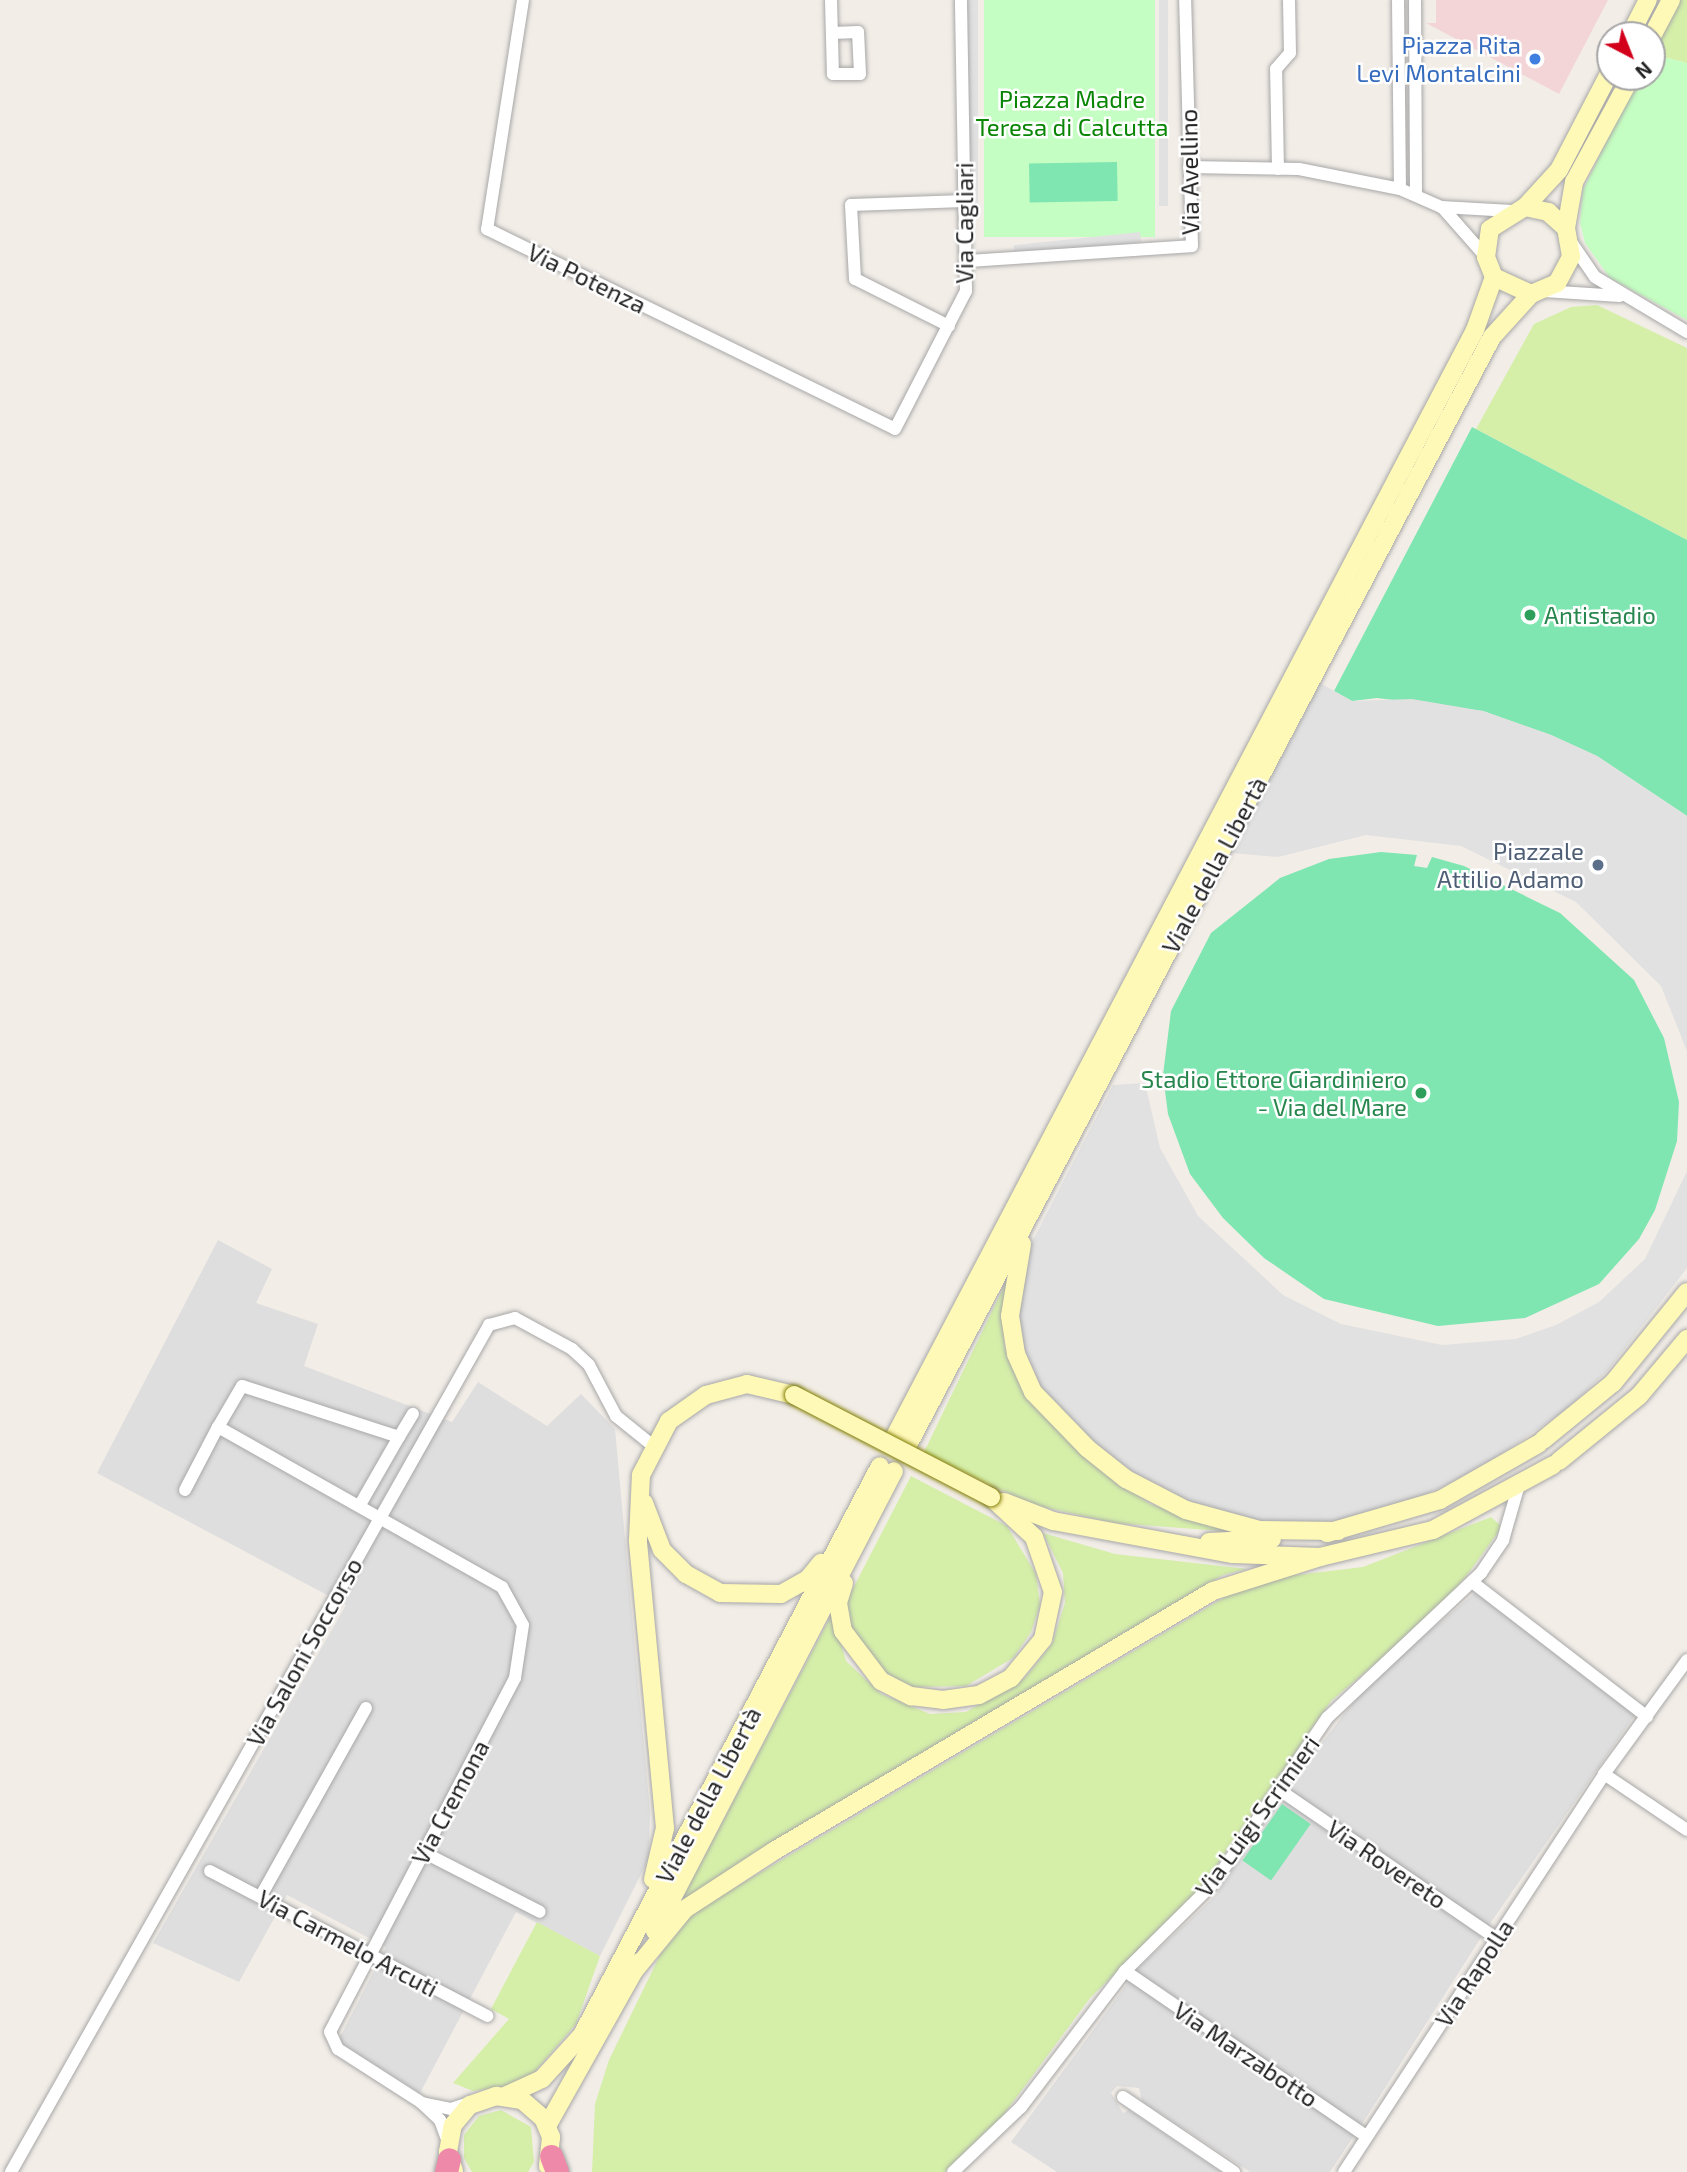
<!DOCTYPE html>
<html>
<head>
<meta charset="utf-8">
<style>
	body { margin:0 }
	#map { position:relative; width:1687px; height:2172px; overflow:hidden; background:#f2ede7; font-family:"Exo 2",sans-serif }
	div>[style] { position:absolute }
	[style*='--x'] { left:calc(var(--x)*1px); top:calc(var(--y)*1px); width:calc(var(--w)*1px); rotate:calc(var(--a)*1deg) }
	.residential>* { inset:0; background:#dfdede }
	.commercial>* { inset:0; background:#f3d5d8 }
	.grass>* { inset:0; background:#d5efa9 }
	.park>* { inset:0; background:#c5fec2; transform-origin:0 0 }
	.pitch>* { inset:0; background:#7fe6b1; transform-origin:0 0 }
	.parking>* { inset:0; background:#e1e1e1; transform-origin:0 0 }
	.roads { filter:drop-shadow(0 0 2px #a8a8a8) drop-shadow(0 0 2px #a8a8a8) }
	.street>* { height:12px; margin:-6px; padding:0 6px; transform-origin:6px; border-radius:6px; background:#fff }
	.secondary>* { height:18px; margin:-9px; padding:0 9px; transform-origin:9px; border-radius:9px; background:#fff9b8 }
	.highway>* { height:23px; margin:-11.5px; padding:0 11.5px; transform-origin:11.5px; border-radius:11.5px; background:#ee89a9 }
	.bridges { filter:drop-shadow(0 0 2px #807d00) drop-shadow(0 0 2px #807d00) }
	.secondary-bridge>* { height:18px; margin:-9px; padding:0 9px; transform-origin:9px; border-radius:9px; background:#fff9b8 }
	.dots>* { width:19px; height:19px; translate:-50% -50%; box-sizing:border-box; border:4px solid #fff; border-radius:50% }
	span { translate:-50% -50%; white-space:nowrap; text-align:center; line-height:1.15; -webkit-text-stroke:5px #fff; paint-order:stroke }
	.shop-label { font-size:24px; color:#366cbe }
	.right { translate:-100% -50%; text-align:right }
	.park-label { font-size:24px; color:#098504 }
	.street-label { font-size:24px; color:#212121 }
	.leisure-label { font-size:24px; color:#27864d }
	.left { translate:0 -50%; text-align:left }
	.service-label { font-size:24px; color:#4e5e75 }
	.north { position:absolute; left:1596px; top:21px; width:70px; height:70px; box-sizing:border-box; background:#fff; border:2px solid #a6a6a6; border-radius:50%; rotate:138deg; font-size:19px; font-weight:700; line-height:28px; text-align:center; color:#212121 }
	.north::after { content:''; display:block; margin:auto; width:24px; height:32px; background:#d2001b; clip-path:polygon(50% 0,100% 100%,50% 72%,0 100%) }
</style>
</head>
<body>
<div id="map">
	<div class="residential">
		<i style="clip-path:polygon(218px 1240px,272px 1269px,256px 1303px,318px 1324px,304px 1366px,452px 1422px,478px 1382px,547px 1426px,581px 1394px,615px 1429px,650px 1811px,649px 1858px,600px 1956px,516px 1912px,420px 2093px,338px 2041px,386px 1947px,287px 1895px,239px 1982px,153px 1943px,346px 1605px,97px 1473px)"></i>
		<i style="clip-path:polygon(1476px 1592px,1637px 1712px,1487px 1928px,1286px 1790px,1367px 1684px)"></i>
		<i style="clip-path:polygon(1281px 1798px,1482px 1936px,1360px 2127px,1133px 1973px,1215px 1896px)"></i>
		<i style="clip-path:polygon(1130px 1980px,1355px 2134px,1330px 2172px,1250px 2172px,1142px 2101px,1139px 2088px,1117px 2086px,1111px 2093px,1123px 2113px,1129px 2110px,1221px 2172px,1057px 2172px,1011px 2142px)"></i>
	</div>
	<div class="commercial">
		<i style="clip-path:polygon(1436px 0,1608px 0,1559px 94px,1426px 23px,1436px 23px)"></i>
	</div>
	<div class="grass">
		<i style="clip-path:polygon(1679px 0,1687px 0,1687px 63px,1652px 54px)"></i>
		<i style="clip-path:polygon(1597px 305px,1687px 348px,1687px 540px,1476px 429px,1534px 324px,1571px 307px)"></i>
		<i style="clip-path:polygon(1008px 1278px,1004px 1346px,1027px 1399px,1086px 1459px,1150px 1504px,1234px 1532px,1115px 1523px,1030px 1504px,924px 1452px)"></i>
		<i style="clip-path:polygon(911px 1476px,1007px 1526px,1036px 1574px,1040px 1605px,1031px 1632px,1013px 1658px,966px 1686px,913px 1687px,893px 1677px,871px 1662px,846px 1620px,846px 1602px)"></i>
		<i style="clip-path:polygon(1491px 1517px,1502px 1527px,1467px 1575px,1434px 1614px,1331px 1701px,1198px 1892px,1090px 1998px,1002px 2117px,945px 2172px,592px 2172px,595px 2104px,609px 2060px,660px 1955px,694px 1912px,1237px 1590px,1288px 1576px,1363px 1567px)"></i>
		<i style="clip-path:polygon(1043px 1533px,1115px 1554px,1247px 1569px,1223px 1575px,957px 1734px,676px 1910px,832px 1614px,846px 1661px,881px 1694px,930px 1714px,966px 1712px,1025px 1678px,1052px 1644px,1065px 1603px,1063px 1573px)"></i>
		<i style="clip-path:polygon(537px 1922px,600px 1956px,576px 2024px,524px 2084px,473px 2091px,453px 2083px,509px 2019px,491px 2009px)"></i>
		<i style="clip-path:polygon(501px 2110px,531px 2127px,534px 2162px,528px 2172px,472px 2172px,464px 2158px,464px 2135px,479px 2116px)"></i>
	</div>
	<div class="park">
		<i style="left:984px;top:0;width:171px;height:237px"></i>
		<i style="clip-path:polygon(1652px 54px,1687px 63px,1687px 320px,1610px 278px,1585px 243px,1580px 223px,1583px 190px,1638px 77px,1652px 77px)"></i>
	</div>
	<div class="pitch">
		<i style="left:1117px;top:162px;width:39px;height:88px;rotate:89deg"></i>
		<i style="clip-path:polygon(1472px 427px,1687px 540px,1687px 816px,1597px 756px,1551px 735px,1483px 711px,1377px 698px,1352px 701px,1334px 691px)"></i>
		<i style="clip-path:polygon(1381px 852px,1417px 855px,1414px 866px,1427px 868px,1432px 857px,1464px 866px,1560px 913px,1634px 980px,1664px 1038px,1679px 1102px,1677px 1141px,1655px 1210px,1639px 1239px,1599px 1284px,1525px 1318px,1438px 1326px,1324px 1299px,1264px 1258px,1223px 1218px,1190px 1174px,1168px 1114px,1163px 1075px,1171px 1011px,1211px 933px,1280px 878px,1329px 859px)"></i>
		<i style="left:1282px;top:1804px;width:35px;height:69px;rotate:35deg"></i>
	</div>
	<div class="parking">
		<i style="left:968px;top:0;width:10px;height:212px"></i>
		<i style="left:1159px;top:0;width:9px;height:206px"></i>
		<i style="left:1140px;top:232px;width:10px;height:127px;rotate:84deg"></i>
		<i style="clip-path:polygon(1320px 683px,1352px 701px,1412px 699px,1483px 711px,1551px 735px,1597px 756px,1687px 816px,1687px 1051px,1661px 986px,1576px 902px,1461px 846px,1366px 835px,1278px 857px,1232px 853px)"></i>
		<i style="clip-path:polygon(1145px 1083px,1160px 1148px,1198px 1216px,1283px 1295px,1341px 1324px,1442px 1345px,1516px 1339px,1556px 1325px,1599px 1302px,1645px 1259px,1687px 1171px,1687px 1268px,1608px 1370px,1568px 1408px,1479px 1469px,1420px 1497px,1332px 1522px,1291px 1526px,1219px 1517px,1121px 1471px,1050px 1404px,1023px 1359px,1016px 1312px,1028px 1250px,1113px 1085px)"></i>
	</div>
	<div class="roads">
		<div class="street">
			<i style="--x:523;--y:0;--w:232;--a:98.9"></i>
			<i style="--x:487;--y:229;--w:454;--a:26.1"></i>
			<i style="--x:895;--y:429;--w:155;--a:-62.8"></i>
			<i style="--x:966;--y:291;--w:291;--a:-91"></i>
			<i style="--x:831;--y:0;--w:74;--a:88.5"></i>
			<i style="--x:833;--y:74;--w:27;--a:0"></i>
			<i style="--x:860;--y:74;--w:42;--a:-92.7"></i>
			<i style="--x:858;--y:32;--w:26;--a:178"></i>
			<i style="--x:1398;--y:0;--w:189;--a:89.4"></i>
			<i style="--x:1415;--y:0;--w:195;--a:89.7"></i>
			<i style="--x:1189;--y:167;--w:110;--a:1"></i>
			<i style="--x:1299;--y:169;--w:103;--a:11.2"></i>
			<i style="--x:1400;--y:189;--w:45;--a:23.7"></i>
			<i style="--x:1441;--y:207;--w:71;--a:3.2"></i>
			<i style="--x:1278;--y:169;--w:100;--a:-91.1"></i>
			<i style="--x:1276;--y:69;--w:21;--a:-49"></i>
			<i style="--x:1290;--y:53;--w:53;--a:-91.1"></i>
			<i style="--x:1442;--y:207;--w:67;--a:48.7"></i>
			<i style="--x:1571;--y:242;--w:42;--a:55.6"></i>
			<i style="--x:1595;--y:277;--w:107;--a:30.9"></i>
			<i style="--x:967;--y:261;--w:225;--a:-3.8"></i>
			<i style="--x:1192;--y:246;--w:246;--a:-91.6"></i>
			<i style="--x:1544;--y:291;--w:76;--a:3.8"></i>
			<i style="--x:949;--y:326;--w:105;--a:-153.4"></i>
			<i style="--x:855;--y:279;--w:74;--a:-93.1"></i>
			<i style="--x:851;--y:205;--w:113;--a:-2"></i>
			<i style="--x:399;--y:1437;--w:27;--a:-59"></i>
			<i style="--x:185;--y:1490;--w:71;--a:-62.4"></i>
			<i style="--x:361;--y:1503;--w:76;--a:-60.1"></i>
			<i style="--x:399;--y:1437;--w:165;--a:-162"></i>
			<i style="--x:242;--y:1386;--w:48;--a:120.3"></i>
			<i style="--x:218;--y:1427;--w:326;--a:29.4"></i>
			<i style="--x:502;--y:1587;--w:43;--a:61.1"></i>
			<i style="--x:523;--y:1625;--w:54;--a:98.6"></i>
			<i style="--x:515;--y:1678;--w:399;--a:117.6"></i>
			<i style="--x:330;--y:2032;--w:19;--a:65"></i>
			<i style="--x:338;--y:2049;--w:100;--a:32.7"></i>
			<i style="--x:1472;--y:1582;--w:221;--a:37.6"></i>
			<i style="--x:1604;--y:1774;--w:100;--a:34"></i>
			<i style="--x:1278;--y:1789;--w:264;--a:34.4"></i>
			<i style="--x:423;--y:1852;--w:131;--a:27.1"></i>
			<i style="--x:210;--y:1871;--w:313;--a:27.6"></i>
			<i style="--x:262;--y:1894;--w:213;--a:-60.8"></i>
			<i style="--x:1125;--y:1971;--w:293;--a:34.4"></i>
			<i style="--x:1123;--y:2097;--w:134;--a:34"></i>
			<i style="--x:448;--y:2142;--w:23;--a:-110"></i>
			<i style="--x:440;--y:2120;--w:25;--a:-137"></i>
			<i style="--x:422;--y:2103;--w:30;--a:12"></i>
			<i style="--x:451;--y:2109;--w:20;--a:-18"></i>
			<i style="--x:11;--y:2172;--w:973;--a:-60.56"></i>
			<i style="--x:489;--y:1325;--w:27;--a:-15"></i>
			<i style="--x:515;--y:1318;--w:65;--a:28.5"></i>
			<i style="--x:572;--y:1349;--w:23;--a:43"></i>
			<i style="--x:589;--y:1365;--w:58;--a:62.1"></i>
			<i style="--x:616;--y:1416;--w:46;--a:38.9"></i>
			<i style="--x:953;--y:2172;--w:94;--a:-43.7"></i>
			<i style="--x:1021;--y:2107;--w:171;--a:-52.6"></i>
			<i style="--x:1125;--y:1971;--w:125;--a:-44.7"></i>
			<i style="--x:1214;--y:1883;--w:200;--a:-55.6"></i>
			<i style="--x:1327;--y:1718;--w:212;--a:-43.3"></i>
			<i style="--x:1481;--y:1573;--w:40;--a:-56"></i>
			<i style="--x:1503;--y:1540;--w:54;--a:-73.9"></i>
			<i style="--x:1344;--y:2172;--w:475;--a:-56.8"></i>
			<i style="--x:1604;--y:1774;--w:141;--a:-53.9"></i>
		</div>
		<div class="secondary">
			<i style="--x:1630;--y:35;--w:39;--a:-63"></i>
			<i style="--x:1652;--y:36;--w:41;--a:-62.2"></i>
			<i style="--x:1525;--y:207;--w:50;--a:-47.4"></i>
			<i style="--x:1559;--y:170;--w:110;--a:-62.5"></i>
			<i style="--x:1566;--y:228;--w:47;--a:-80.1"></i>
			<i style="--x:1574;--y:182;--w:119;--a:-61.5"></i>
			<i style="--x:1022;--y:1244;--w:73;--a:99.5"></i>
			<i style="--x:1010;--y:1316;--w:38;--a:81"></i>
			<i style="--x:1016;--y:1354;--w:42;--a:65.9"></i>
			<i style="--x:1033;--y:1392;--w:78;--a:46"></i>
			<i style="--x:1087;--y:1448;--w:50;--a:38.5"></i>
			<i style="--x:1126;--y:1479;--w:68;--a:27.3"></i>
			<i style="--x:1186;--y:1510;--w:76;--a:15.3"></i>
			<i style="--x:1259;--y:1530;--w:79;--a:0.7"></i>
			<i style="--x:894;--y:1438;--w:1251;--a:-62.33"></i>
			<i style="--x:1475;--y:330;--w:56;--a:-70.3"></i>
			<i style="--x:1494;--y:277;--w:22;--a:-112"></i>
			<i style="--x:1486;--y:257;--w:28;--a:-82"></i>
			<i style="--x:1490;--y:229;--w:41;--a:-32.2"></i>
			<i style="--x:1525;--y:207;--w:24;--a:12"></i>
			<i style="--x:1548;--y:212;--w:24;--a:42"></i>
			<i style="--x:1566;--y:228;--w:29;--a:80"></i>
			<i style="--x:1571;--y:257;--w:30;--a:118"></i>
			<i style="--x:1557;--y:283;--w:28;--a:157"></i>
			<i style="--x:1531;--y:294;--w:41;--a:-155.3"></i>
			<i style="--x:1543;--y:1440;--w:90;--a:-39.2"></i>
			<i style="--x:1613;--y:1383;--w:117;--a:-50.9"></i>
			<i style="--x:908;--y:1445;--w:1252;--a:-62.21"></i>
			<i style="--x:1492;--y:337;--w:58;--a:-47.8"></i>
			<i style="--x:1559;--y:1461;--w:103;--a:-39.1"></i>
			<i style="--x:1639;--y:1396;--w:75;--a:-49.9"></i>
			<i style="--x:1004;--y:1502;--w:53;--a:21.2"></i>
			<i style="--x:1053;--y:1521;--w:183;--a:10.4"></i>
			<i style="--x:1233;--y:1554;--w:87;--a:2"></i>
			<i style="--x:1320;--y:1557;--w:116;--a:-13.4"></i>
			<i style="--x:1433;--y:1530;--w:136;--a:-28.4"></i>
			<i style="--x:644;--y:1503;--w:50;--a:69"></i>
			<i style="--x:662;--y:1550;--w:34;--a:45"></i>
			<i style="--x:686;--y:1574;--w:39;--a:29"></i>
			<i style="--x:720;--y:1593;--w:61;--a:0.9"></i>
			<i style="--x:781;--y:1594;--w:31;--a:-29"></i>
			<i style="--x:808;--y:1579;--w:21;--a:-51"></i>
			<i style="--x:1327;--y:1533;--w:118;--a:-16.3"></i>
			<i style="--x:1440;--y:1500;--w:113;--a:-29.7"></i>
			<i style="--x:1209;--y:1542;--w:63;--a:-2.7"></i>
			<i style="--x:844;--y:1583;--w:21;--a:107"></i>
			<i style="--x:838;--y:1603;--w:28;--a:80"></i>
			<i style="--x:843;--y:1631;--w:63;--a:52.8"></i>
			<i style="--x:881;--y:1681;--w:34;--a:27"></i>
			<i style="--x:911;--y:1696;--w:32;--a:7"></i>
			<i style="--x:943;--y:1700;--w:36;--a:-8"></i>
			<i style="--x:979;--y:1695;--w:36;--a:-28"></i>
			<i style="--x:1011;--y:1678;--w:50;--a:-50.6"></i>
			<i style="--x:1043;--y:1639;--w:48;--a:-78"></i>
			<i style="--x:1053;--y:1592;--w:58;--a:-109.1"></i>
			<i style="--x:1034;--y:1537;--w:59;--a:-137.1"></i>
			<i style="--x:653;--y:1879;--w:52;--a:-76.8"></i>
			<i style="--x:665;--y:1828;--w:289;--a:-95.4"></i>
			<i style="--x:638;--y:1540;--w:65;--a:-87.4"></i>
			<i style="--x:641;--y:1475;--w:61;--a:-62.6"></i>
			<i style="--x:669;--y:1421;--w:45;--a:-35.1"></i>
			<i style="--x:706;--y:1395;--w:42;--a:-15"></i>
			<i style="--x:747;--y:1384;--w:48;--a:13.2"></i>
			<i style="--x:655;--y:1931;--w:518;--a:-62.55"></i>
			<i style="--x:634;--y:1971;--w:80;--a:-50.6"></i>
			<i style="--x:685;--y:1909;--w:106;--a:-33.1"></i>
			<i style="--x:774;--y:1851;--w:510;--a:-30.64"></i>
			<i style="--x:1213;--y:1591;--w:112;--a:-17.6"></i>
			<i style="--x:505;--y:2096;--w:41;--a:-24.7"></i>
			<i style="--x:542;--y:2079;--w:59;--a:-47.7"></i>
			<i style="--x:582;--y:2035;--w:642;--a:-62.36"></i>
			<i style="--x:547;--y:2126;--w:188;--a:-60.7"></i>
			<i style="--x:454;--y:2171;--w:20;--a:-108"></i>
			<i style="--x:448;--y:2152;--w:27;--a:-80"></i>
			<i style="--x:453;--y:2125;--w:26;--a:-50"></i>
			<i style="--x:470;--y:2105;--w:28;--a:-19"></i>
			<i style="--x:496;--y:2096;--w:26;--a:9"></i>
			<i style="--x:522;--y:2100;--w:28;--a:41"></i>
			<i style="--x:543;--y:2118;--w:21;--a:67"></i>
			<i style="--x:551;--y:2137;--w:29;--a:96"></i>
		</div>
		<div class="highway">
			<i style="--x:551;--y:2156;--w:17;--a:69"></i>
			<i style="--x:446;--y:2172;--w:13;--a:-77"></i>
		</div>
	</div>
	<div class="bridges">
		<div class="secondary-bridge">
			<i style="--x:794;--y:1395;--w:222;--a:27.4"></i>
		</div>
	</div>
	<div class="dots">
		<i style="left:1535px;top:59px;background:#3f7fe0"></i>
		<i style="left:1530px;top:615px;background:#2e9e5b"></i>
		<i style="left:1598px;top:865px;background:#5c6f8a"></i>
		<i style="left:1421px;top:1093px;background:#2e9e5b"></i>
	</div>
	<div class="shop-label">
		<span class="right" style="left:1521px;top:59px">Piazza Rita<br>Levi Montalcini</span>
	</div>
	<div class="park-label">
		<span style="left:1072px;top:113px">Piazza Madre<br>Teresa di Calcutta</span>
	</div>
	<div class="street-label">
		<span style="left:1189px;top:172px;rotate:-91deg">Via Avellino</span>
		<span style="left:964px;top:223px;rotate:-90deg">Via Cagliari</span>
		<span style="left:587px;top:278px;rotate:26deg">Via Potenza</span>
		<span style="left:1214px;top:865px;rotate:-62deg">Viale della Libertà</span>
		<span style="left:304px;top:1652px;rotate:-61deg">Via Saloni Soccorso</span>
		<span style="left:708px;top:1795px;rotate:-62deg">Viale della Libertà</span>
		<span style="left:450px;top:1802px;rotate:-62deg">Via Cremona</span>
		<span style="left:1257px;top:1816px;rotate:-54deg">Via Luigi Scrimieri</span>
		<span style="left:1387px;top:1864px;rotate:34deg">Via Rovereto</span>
		<span style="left:348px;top:1943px;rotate:28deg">Via Carmelo Arcuti</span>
		<span style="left:1474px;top:1973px;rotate:-57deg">Via Rapolla</span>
		<span style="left:1246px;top:2054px;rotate:34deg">Via Marzabotto</span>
	</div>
	<div class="leisure-label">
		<span class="left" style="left:1544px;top:615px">Antistadio</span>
		<span class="right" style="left:1407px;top:1093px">Stadio Ettore Giardiniero<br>- Via del Mare</span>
	</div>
	<div class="service-label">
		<span class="right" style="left:1584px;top:865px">Piazzale<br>Attilio Adamo</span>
	</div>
	<div class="north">N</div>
</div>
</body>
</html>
